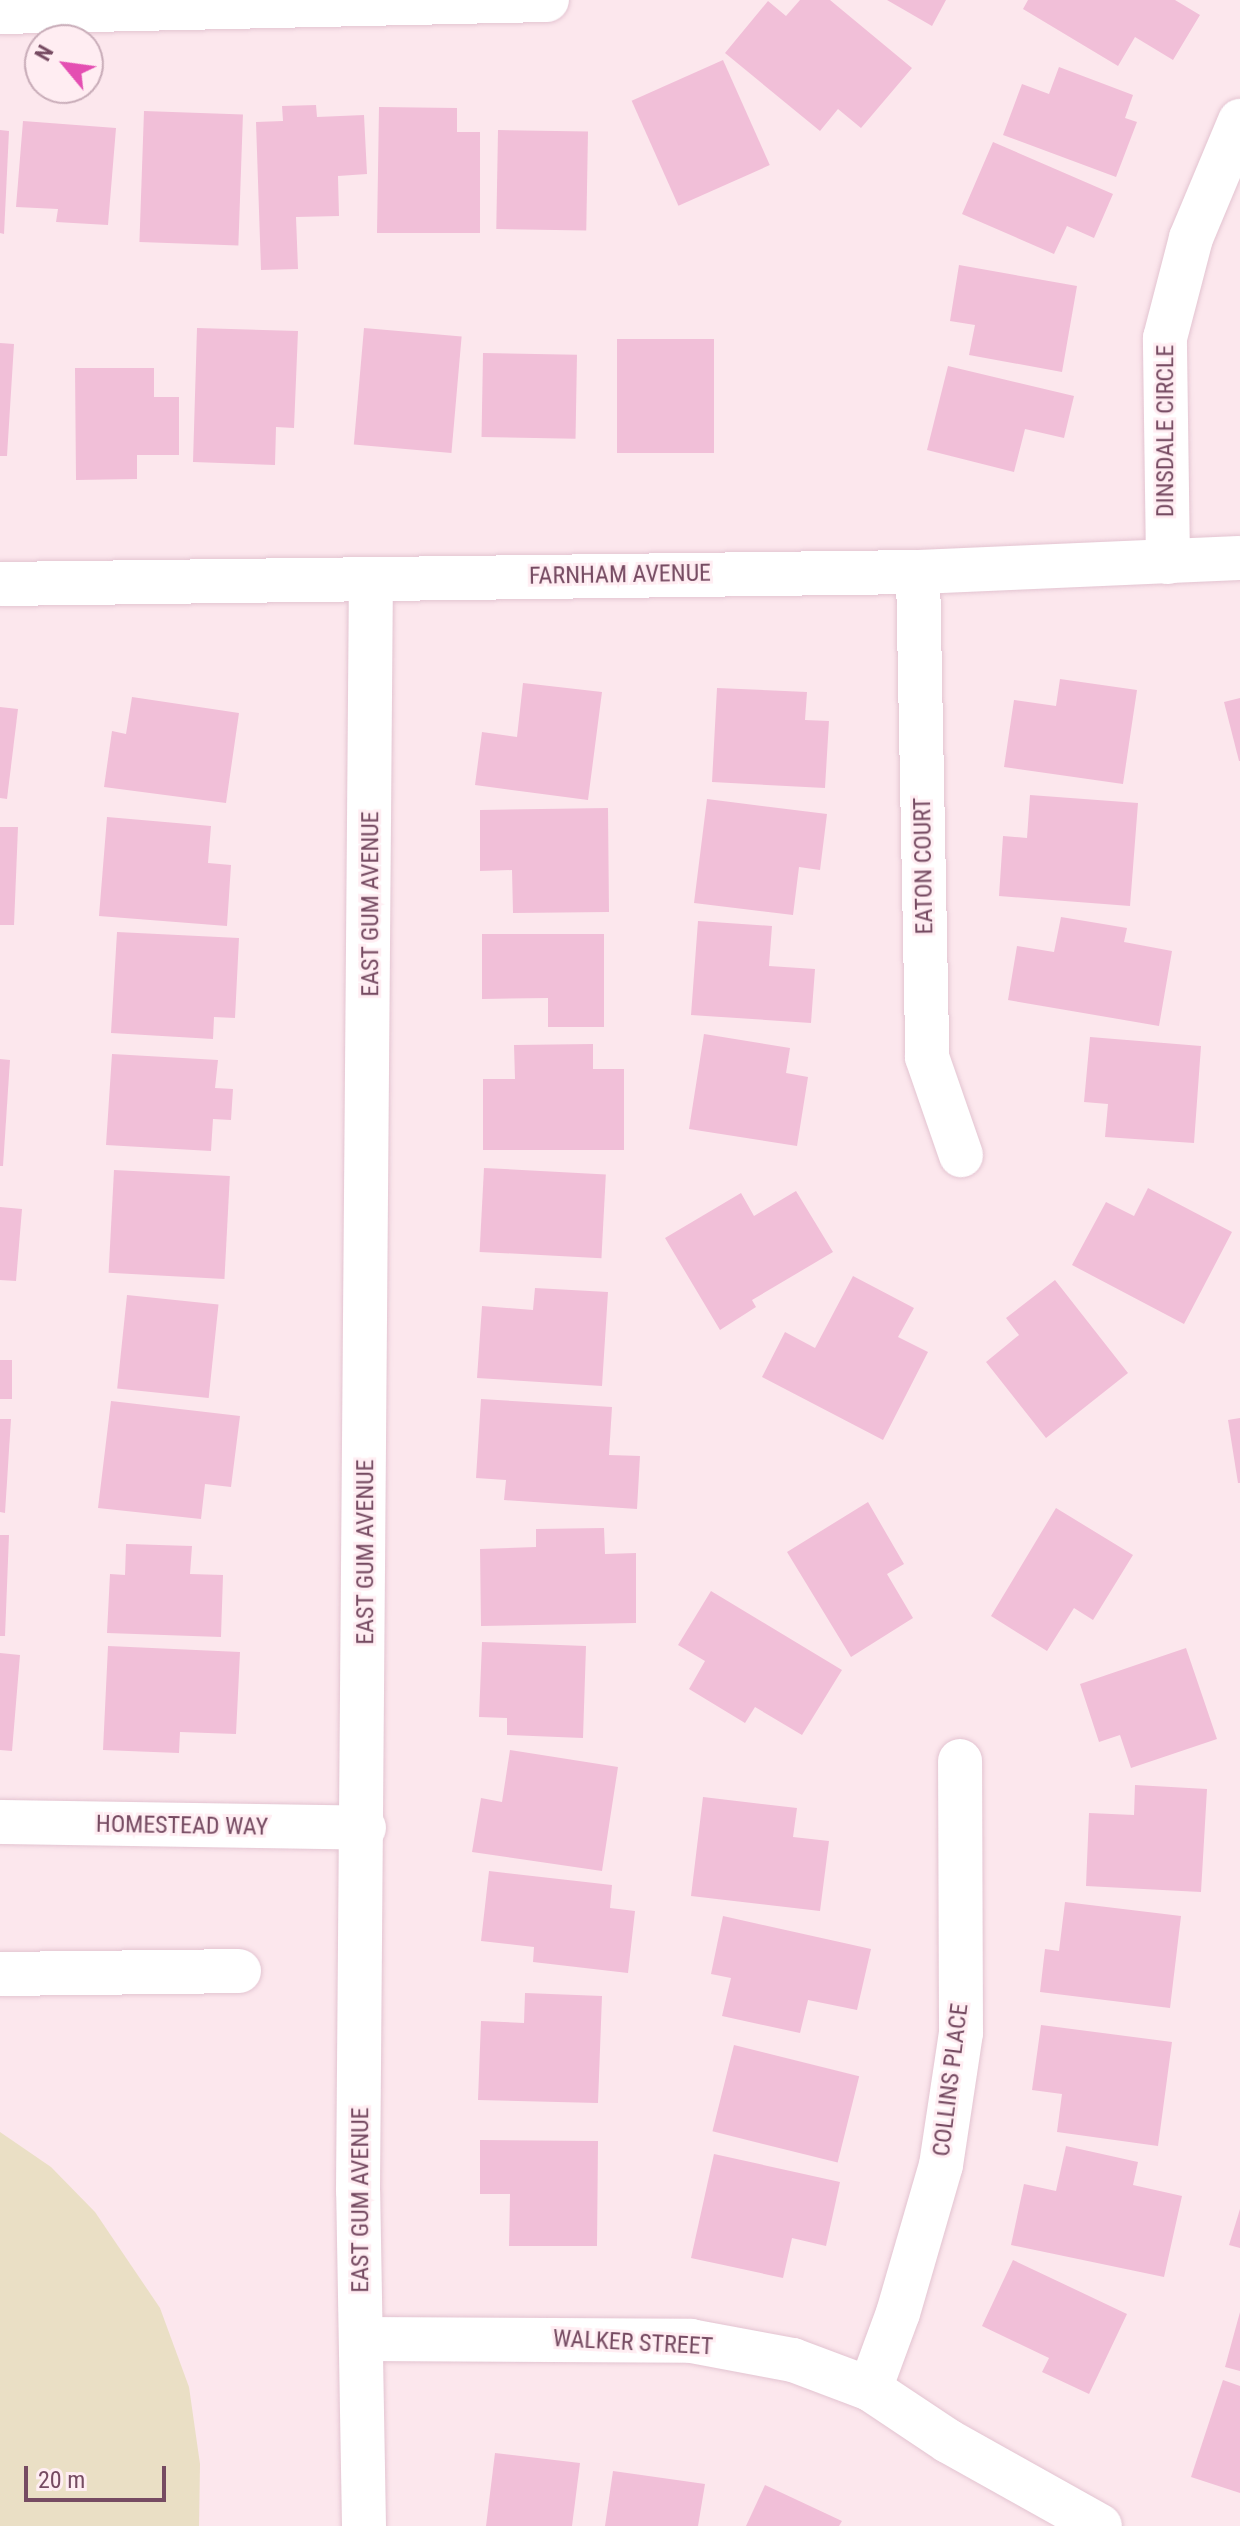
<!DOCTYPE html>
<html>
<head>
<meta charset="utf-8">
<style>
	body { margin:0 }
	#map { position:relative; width:1240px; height:2526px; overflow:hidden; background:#fce7ed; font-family:"Roboto Condensed",sans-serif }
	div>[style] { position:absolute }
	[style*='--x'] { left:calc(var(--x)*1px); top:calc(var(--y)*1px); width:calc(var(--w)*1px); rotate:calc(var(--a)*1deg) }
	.green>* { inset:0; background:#eadfc5 }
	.building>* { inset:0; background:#f1bfd8; transform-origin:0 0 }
	.roads { filter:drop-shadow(0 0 2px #e3c4d1) drop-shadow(0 0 2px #e3c4d1) }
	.minor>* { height:44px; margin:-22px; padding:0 22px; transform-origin:22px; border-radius:22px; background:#fff }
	span { translate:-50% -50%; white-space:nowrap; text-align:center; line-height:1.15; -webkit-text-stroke:6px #ffedf2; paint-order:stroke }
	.street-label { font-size:24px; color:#764b62 }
	.north { position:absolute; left:24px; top:24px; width:80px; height:80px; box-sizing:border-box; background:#ffedf2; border:2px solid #c8acb8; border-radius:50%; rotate:299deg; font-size:22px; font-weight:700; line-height:32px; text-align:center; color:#764b62 }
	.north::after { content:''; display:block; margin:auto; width:28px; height:36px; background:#e44eb2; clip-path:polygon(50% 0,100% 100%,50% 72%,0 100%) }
	.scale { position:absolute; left:24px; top:2466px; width:142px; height:36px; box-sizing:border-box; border:4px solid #764b62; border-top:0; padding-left:10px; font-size:24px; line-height:28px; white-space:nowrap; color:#764b62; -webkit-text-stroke:6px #ffedf2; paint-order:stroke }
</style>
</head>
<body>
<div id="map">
	<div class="green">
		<i style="clip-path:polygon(0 2132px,51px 2167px,95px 2212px,160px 2308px,189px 2387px,200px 2464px,199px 2526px,0 2526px)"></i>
	</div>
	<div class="building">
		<i style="clip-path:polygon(800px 0,830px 0,912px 68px,861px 128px,838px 109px,820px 131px,725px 53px,768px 1px,786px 16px)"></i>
		<i style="clip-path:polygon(887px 0,946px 0,932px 26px)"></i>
		<i style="clip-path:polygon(1028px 0,1175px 0,1200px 15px,1173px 60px,1135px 37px,1118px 66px,1023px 9px)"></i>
		<i style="left:723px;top:60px;width:115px;height:100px;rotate:66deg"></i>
		<i style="clip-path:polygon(1059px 67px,1133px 95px,1125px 118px,1137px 122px,1116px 177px,1003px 135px,1022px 84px,1049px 94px)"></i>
		<i style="clip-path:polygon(316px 105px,317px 117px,364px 115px,367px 174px,338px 176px,339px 216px,296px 217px,298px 269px,261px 270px,256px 122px,283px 121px,282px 106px)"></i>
		<i style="clip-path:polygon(379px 107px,457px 108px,457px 132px,480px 132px,480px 233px,377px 233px)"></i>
		<i style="left:144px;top:111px;width:99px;height:131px;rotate:2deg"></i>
		<i style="clip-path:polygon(23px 121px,116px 128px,108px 225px,56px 222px,58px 209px,16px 207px)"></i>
		<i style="clip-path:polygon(0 130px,9px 131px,4px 234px,0 233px)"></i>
		<i style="left:498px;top:130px;width:90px;height:99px;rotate:1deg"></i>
		<i style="clip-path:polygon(993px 142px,1113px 194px,1094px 238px,1067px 226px,1054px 254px,962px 214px)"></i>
		<i style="clip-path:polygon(959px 265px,1077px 286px,1062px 372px,969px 355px,975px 325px,950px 321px)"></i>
		<i style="clip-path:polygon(197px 328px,298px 331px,294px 428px,276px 427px,275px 465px,193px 462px)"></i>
		<i style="left:364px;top:328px;width:98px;height:117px;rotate:5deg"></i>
		<i style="left:617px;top:339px;width:97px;height:114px"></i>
		<i style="clip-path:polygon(0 343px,14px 344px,7px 456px,0 456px)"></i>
		<i style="left:483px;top:353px;width:94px;height:84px;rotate:1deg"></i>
		<i style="clip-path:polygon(948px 366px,1074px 396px,1064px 438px,1025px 429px,1014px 472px,927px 450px)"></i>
		<i style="clip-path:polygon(75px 368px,154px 368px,154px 397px,179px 397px,179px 455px,137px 455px,137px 479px,76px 480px)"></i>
		<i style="clip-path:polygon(1060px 679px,1137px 690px,1123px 784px,1004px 767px,1014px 700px,1056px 706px)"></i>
		<i style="clip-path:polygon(523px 683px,602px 692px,588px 800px,475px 785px,482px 732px,517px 737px)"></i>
		<i style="clip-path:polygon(717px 688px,807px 692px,805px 720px,829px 721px,825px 788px,712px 782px)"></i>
		<i style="clip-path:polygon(132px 697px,239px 713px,226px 803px,104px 787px,112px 731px,126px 734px)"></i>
		<i style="clip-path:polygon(1240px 698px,1240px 761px,1239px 761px,1224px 702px)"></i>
		<i style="clip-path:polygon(0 707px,18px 709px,7px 799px,0 798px)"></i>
		<i style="clip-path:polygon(1030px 795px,1138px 803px,1130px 906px,999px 896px,1003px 836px,1027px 838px)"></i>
		<i style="clip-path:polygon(707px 799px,827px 814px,820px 870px,799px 867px,793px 915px,694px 903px)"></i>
		<i style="clip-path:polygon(608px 808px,609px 912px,513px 913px,512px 870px,480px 871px,480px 810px)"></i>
		<i style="clip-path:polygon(107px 817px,211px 826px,208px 863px,231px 865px,227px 926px,99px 916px)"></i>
		<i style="clip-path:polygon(0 827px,18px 827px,14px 925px,0 925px)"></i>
		<i style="clip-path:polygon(1061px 917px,1127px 928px,1124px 942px,1172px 951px,1159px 1026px,1008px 1000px,1017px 946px,1054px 952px)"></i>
		<i style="clip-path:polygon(698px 921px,772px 926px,769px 966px,815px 969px,811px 1023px,691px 1015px)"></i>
		<i style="clip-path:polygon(117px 932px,239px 938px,235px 1018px,214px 1017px,213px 1039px,111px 1033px)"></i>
		<i style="clip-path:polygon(482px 934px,604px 934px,604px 1027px,548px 1027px,548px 998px,482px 999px)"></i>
		<i style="clip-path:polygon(704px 1034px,790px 1048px,786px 1073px,808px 1077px,797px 1146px,689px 1129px)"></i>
		<i style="clip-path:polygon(1090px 1037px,1201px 1046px,1194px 1143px,1105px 1137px,1108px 1104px,1084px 1102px)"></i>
		<i style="clip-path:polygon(593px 1044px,593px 1069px,624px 1069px,624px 1150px,483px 1150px,483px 1079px,515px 1079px,514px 1045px)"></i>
		<i style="clip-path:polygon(112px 1054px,218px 1060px,215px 1088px,233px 1089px,231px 1120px,213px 1119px,211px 1151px,106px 1145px)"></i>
		<i style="clip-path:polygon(0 1059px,10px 1060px,3px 1166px,0 1166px)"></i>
		<i style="left:484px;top:1168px;width:122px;height:84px;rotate:3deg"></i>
		<i style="left:114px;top:1170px;width:116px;height:103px;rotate:3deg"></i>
		<i style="clip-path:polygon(1148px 1188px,1232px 1232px,1184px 1324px,1072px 1265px,1106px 1202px,1134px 1216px)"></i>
		<i style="clip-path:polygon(796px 1191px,833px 1252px,752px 1300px,756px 1307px,720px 1330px,665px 1238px,741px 1193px,754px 1216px)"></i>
		<i style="clip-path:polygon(0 1207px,22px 1209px,16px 1281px,0 1280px)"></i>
		<i style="clip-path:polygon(853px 1276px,914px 1308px,898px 1337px,928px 1352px,883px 1440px,762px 1377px,785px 1332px,815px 1348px)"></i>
		<i style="clip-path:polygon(1055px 1280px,1128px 1373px,1046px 1438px,986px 1362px,1019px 1335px,1006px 1318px)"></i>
		<i style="clip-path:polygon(535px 1288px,608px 1292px,602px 1386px,477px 1378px,482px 1306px,533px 1310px)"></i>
		<i style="left:127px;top:1295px;width:92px;height:94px;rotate:6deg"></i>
		<i style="left:0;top:1360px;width:12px;height:39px"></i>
		<i style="clip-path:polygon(481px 1399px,612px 1407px,609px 1455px,640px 1456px,637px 1509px,504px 1500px,506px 1480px,476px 1478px)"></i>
		<i style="clip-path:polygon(111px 1401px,240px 1416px,231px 1487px,205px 1484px,201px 1519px,98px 1508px)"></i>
		<i style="clip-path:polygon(1240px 1418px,1240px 1483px,1238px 1483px,1228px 1420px)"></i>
		<i style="clip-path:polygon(0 1419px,11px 1419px,5px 1513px,0 1512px)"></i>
		<i style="clip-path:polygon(868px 1502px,904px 1564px,887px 1574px,913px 1618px,851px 1657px,787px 1552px)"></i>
		<i style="clip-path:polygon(1056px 1508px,1133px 1555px,1093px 1620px,1074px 1608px,1047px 1651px,991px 1616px)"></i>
		<i style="clip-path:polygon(604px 1528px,605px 1554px,636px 1553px,636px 1623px,481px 1626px,480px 1549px,536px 1547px,536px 1529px)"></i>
		<i style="clip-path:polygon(0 1535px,9px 1535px,5px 1636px,0 1636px)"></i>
		<i style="clip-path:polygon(126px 1544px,192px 1546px,190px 1574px,223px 1575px,221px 1637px,107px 1633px,110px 1574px,125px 1575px)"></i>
		<i style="clip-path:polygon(711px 1591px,842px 1670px,802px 1735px,755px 1707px,745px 1723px,689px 1689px,705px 1661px,678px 1645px)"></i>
		<i style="clip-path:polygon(482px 1642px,586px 1646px,583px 1738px,507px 1735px,507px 1718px,479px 1717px)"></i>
		<i style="clip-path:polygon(108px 1646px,240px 1652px,236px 1734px,180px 1732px,179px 1753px,103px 1750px)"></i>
		<i style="clip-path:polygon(1186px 1648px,1217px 1739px,1131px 1768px,1120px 1735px,1099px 1742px,1080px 1684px)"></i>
		<i style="clip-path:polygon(0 1653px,20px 1655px,12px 1751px,0 1750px)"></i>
		<i style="clip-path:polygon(510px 1750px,618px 1767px,602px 1871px,472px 1852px,481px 1798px,502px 1802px)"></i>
		<i style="clip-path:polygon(1135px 1785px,1207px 1789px,1201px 1892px,1086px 1886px,1089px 1813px,1134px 1815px)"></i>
		<i style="clip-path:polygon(703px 1797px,797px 1808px,793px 1837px,829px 1841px,820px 1911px,691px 1896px)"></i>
		<i style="clip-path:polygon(489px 1871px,612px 1885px,610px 1908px,635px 1911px,628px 1973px,533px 1962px,534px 1947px,481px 1941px)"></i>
		<i style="clip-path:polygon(1065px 1902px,1181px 1916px,1170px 2008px,1040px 1992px,1045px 1949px,1059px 1951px)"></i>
		<i style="clip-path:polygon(723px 1916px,871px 1949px,857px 2010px,808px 2000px,800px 2033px,722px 2016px,731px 1978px,711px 1974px)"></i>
		<i style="clip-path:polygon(525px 1993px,602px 1996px,598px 2103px,478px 2100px,481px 2021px,524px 2023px)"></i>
		<i style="clip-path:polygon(1041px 2025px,1172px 2042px,1158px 2146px,1057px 2132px,1062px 2094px,1032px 2090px)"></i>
		<i style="left:734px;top:2045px;width:129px;height:89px;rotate:14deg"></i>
		<i style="clip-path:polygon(480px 2140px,598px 2141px,597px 2246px,509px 2246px,510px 2194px,480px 2194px)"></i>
		<i style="clip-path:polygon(1066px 2146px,1138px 2162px,1133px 2185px,1182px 2196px,1164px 2277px,1011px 2245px,1024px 2184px,1056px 2191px)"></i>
		<i style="clip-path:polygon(714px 2154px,840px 2182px,826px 2246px,792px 2238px,783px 2278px,691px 2258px)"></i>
		<i style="clip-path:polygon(1240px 2209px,1240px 2248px,1229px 2245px)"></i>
		<i style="clip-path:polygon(1013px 2260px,1127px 2314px,1089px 2394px,1042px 2372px,1049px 2358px,982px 2326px)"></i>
		<i style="clip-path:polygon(1240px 2312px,1240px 2371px,1225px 2367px)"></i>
		<i style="clip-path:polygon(1223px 2380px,1240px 2386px,1240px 2493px,1191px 2477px)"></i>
		<i style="clip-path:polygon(495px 2453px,580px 2463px,572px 2526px,486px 2526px)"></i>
		<i style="clip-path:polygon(613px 2471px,705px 2484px,698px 2526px,605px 2526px)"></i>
		<i style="clip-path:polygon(765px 2485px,842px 2521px,839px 2526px,746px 2526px)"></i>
	</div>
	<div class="roads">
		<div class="minor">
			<i style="--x:0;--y:12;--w:547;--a:-1.26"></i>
			<i style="--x:1168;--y:562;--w:224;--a:-90.8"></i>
			<i style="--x:1165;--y:338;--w:103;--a:-75.4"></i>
			<i style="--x:1191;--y:238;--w:127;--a:-67.3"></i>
			<i style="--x:918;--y:572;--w:485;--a:88.9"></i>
			<i style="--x:927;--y:1057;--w:104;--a:70.9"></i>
			<i style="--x:0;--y:584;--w:918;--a:-0.75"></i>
			<i style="--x:918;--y:572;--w:322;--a:-2.5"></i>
			<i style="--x:0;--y:1822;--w:364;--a:0.9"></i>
			<i style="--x:0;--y:1974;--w:239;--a:-0.7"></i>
			<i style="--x:363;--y:2339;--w:328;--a:0.3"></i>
			<i style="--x:691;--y:2341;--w:104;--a:10.6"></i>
			<i style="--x:793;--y:2360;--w:82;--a:20.6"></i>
			<i style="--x:870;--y:2389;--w:94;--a:33.7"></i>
			<i style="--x:948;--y:2441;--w:174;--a:29.2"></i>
			<i style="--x:870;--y:2389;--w:81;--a:-69.8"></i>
			<i style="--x:898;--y:2313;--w:154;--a:-73.8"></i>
			<i style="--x:941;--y:2165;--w:134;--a:-81.4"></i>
			<i style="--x:961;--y:2033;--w:272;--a:-90.2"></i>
			<i style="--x:364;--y:2526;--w:335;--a:-91"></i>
			<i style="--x:358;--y:2191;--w:1612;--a:-89.54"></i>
		</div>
	</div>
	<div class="street-label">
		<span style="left:1166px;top:431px;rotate:-90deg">DINSDALE CIRCLE</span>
		<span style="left:620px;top:575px;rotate:-1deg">FARNHAM AVENUE</span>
		<span style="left:924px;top:866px;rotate:-91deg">EATON COURT</span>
		<span style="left:371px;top:904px;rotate:-90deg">EAST GUM AVENUE</span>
		<span style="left:366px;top:1552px;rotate:-90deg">EAST GUM AVENUE</span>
		<span style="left:182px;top:1826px;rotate:1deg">HOMESTEAD WAY</span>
		<span style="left:951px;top:2080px;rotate:-83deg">COLLINS PLACE</span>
		<span style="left:361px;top:2200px;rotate:-90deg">EAST GUM AVENUE</span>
		<span style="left:633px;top:2343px;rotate:3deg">WALKER STREET</span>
	</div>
	<div class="north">N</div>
	<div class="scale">20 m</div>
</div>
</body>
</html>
